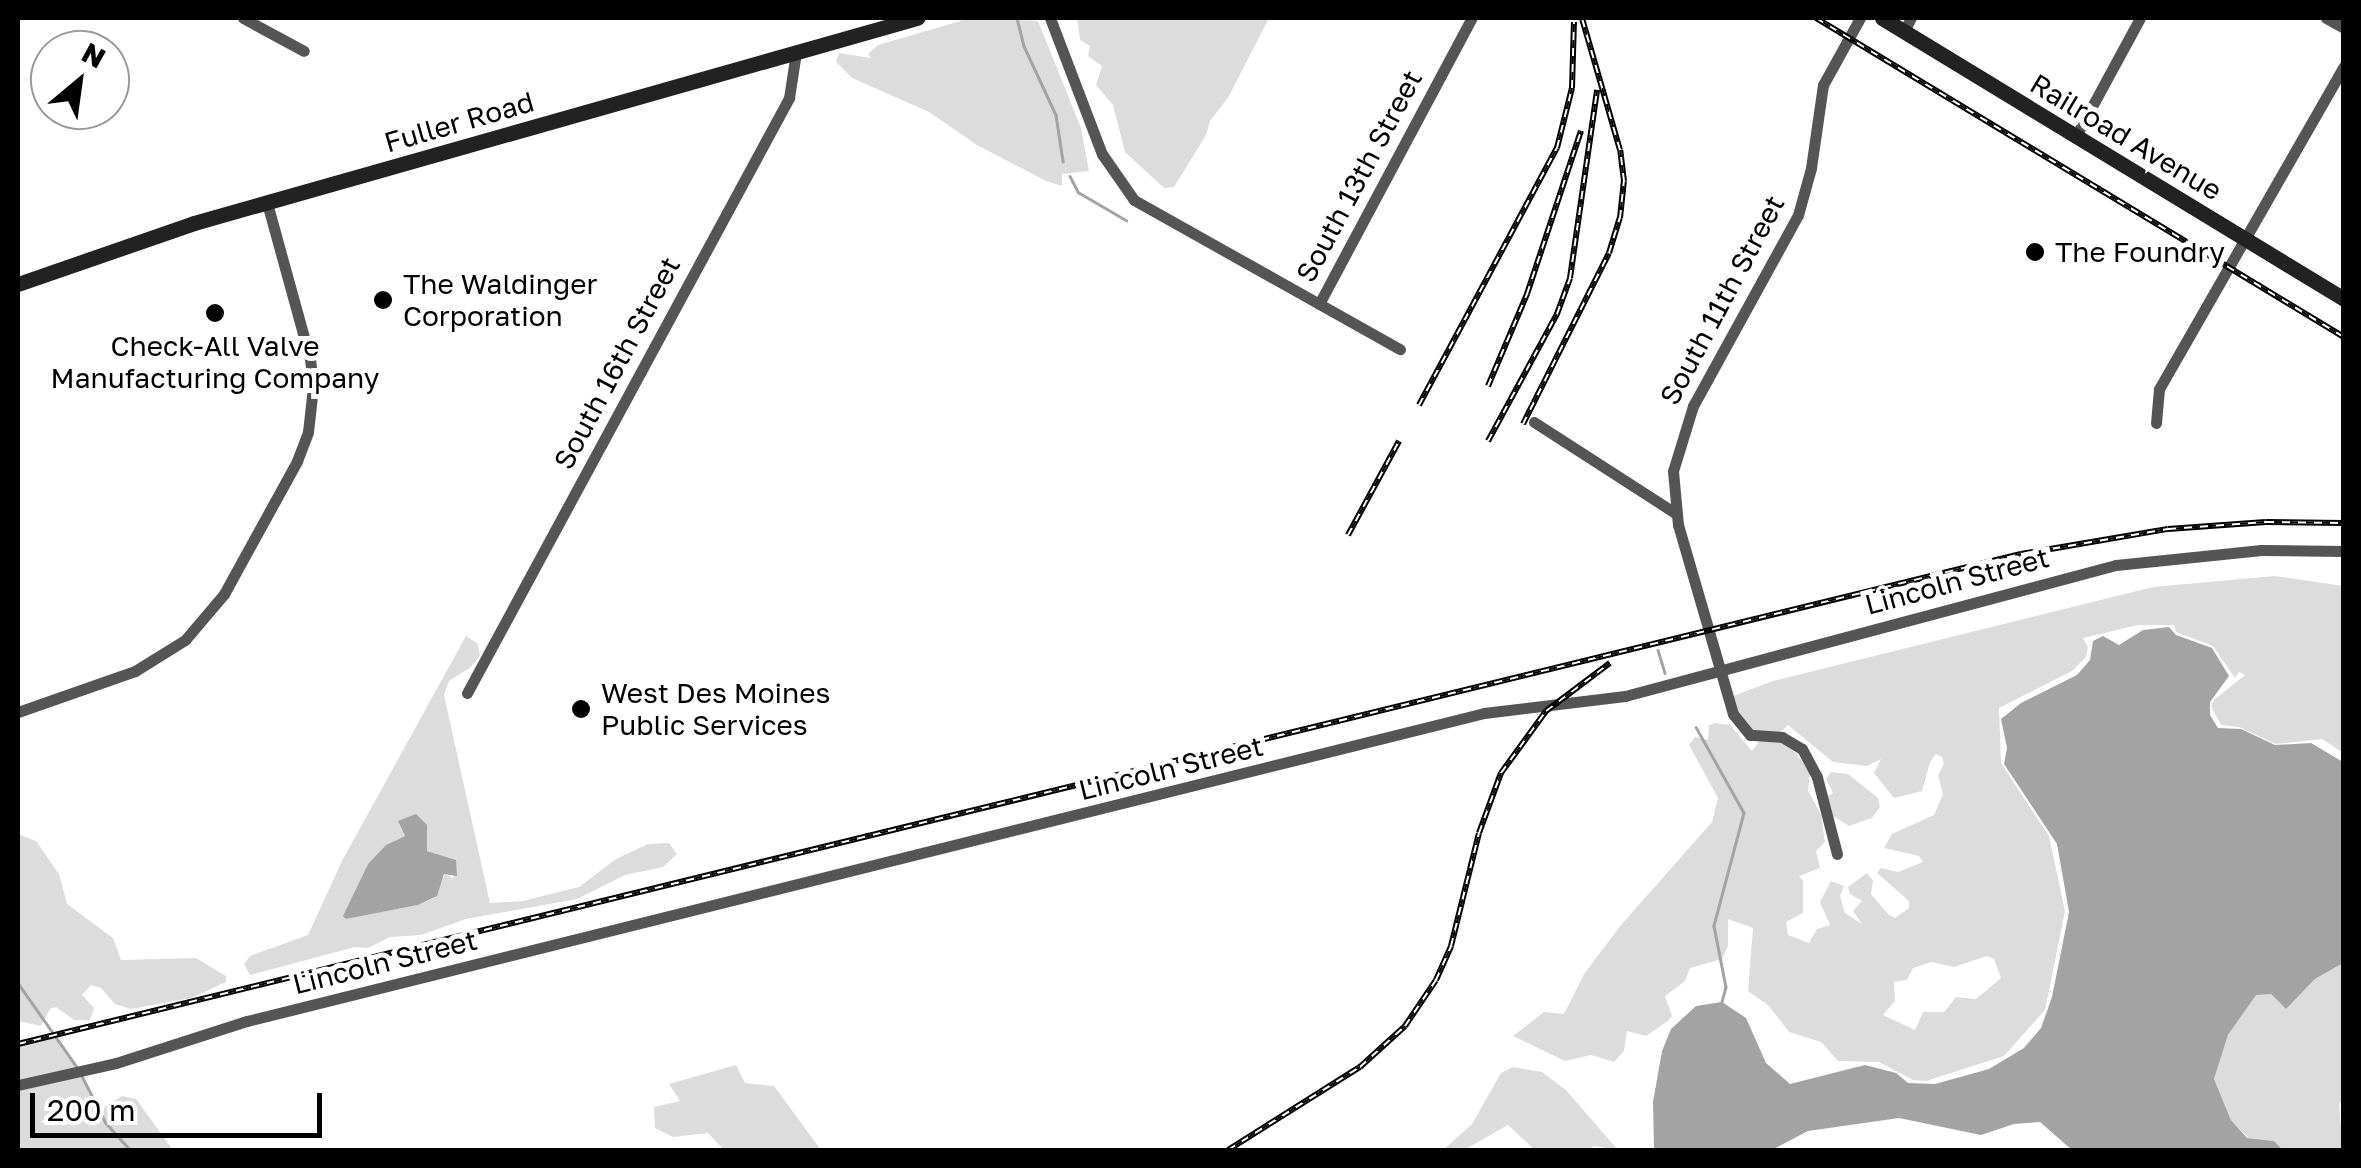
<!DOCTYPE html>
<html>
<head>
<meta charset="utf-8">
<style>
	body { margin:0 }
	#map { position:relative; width:2361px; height:1168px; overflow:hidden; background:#fff; font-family:"Golos Text",sans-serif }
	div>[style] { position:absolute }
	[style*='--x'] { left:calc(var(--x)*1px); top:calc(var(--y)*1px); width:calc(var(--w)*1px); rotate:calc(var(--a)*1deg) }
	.green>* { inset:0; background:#dcdcdc }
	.water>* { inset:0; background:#a3a3a3 }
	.stream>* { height:2.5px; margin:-1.25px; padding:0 1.25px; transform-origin:1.25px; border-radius:1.25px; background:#a3a3a3 }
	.street>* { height:11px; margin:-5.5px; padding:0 5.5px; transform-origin:5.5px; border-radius:5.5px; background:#555 }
	.secondary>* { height:15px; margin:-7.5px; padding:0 7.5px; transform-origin:7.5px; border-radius:7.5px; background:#222 }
	.rail>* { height:6px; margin-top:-3px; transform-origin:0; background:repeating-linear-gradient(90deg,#fff 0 8px,#000 0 16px); box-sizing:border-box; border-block:2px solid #000 }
	.dots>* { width:28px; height:28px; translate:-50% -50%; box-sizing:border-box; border:5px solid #fff; border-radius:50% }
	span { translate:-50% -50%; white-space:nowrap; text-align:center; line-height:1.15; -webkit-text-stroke:10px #fff; paint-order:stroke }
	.street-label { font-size:28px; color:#000 }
	.poi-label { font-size:28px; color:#000 }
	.left { translate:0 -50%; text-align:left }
	.frame { position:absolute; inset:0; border:20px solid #000; pointer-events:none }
	.north { position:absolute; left:30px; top:30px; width:100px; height:100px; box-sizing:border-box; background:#fff; border:2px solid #999; border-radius:50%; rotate:29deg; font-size:28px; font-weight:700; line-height:40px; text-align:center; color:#000 }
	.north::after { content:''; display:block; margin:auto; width:35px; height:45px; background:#000; clip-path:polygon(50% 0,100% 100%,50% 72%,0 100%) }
	.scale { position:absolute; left:30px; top:1093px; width:292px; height:45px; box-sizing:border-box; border:5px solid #000; border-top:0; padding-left:12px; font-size:30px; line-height:35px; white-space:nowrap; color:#000; -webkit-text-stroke:8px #fff; paint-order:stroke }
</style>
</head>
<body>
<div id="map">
	<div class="green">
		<i style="clip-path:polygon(971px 18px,1038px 21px,1081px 128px,1089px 171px,1062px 174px,1062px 186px,1046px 181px,977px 145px,929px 112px,852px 78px,836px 62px,839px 53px,871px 58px,868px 54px,878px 45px)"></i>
		<i style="clip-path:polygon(1077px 18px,1269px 18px,1229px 96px,1210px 121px,1206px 135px,1174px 187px,1164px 188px,1125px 152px,1113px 105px,1096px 85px,1102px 66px,1088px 56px,1090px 46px,1080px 40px)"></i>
		<i style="clip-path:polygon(evenodd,2275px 576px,2343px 586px,2343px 753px,2322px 739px,2276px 744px,2239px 727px,2221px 725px,2211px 706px,2214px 700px,2245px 675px,2239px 672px,2235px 678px,2213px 646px,2176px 632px,2174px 625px,2138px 625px,2083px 638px,2088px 647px,2086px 657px,2072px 671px,1999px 708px,2001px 763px,2049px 836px,2065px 911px,2045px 1010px,2004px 1056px,1926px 1081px,1913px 1080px,1879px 1062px,1838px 1061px,1821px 1042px,1789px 1032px,1769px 1006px,1748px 991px,1753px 928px,1728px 919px,1728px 946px,1722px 959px,1690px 968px,1685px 981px,1665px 996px,1672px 1016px,1668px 1021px,1646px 1036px,1627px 1031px,1624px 1051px,1614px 1062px,1591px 1055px,1565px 1061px,1513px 1036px,1544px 1012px,1564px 1014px,1584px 974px,1621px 925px,1712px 822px,1718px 798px,1689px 745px,1695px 737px,1708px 740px,1709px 725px,1715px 723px,1730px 725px,1752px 751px,1761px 739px,1782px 742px,1796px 753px,1810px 773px,1808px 790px,1821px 815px,1825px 842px,1816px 851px,1820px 868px,1799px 876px,1803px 881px,1803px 913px,1786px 922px,1788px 935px,1809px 943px,1817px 929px,1830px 925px,1820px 902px,1831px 881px,1844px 886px,1840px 896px,1845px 913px,1862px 924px,1853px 911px,1862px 901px,1850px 894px,1848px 887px,1867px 873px,1873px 881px,1871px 894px,1889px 915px,1895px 918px,1909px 908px,1909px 901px,1877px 873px,1881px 868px,1898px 872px,1923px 862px,1919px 856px,1884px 848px,1892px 834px,1934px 815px,1943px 794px,1938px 775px,1944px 764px,1942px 757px,1936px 754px,1930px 762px,1922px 791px,1894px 798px,1874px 773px,1881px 759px,1867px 766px,1833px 762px,1788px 725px,1781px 732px,1761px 734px,1745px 728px,1730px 697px,1773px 681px,2153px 587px,2275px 576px,1987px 956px,1994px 959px,2001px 978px,1976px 999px,1956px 997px,1944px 1012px,1923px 1012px,1915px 1030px,1883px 1015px,1895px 1001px,1894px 982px,1907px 980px,1913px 968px,1932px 962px,1954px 967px,1987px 956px)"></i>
		<i style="clip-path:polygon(evenodd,466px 636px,478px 644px,480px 656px,470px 668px,449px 681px,444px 695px,490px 903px,523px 901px,579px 887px,616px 859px,648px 844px,669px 843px,677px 854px,663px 867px,625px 875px,577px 899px,466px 919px,421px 935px,390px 937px,368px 948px,355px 947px,250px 975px,244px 964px,250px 956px,308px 935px,343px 859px,466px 636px,399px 824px,427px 826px,427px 851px,456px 860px,453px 878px,445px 874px,434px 898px,418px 905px,346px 919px,344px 916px,368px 864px,386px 845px,405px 836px,399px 824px)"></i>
		<i style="clip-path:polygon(1831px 772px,1848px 774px,1878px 798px,1880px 807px,1872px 818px,1849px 826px,1833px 816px,1828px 796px,1833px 793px,1826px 779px)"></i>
		<i style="clip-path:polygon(18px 834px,36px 841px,59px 874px,67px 904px,113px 938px,121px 960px,196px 958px,226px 976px,226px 982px,191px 998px,131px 1009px,115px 1004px,101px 988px,91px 985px,82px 995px,94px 1008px,90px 1020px,74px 1020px,56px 1007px,50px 1009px,41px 1026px,18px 1021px)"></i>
		<i style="clip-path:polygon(2343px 963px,2344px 1098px,2339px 1104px,2343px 1150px,2283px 1150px,2274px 1141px,2248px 1138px,2231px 1120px,2214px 1079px,2228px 1035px,2256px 994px,2271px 994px,2286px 1009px,2315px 979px)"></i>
		<i style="clip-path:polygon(46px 1037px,59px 1039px,101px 1110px,122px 1096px,136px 1099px,173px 1150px,18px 1150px,18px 1044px)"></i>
		<i style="clip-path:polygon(736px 1065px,745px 1083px,774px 1086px,821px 1150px,724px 1150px,708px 1133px,673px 1137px,655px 1128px,654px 1107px,680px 1101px,669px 1084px)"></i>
		<i style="clip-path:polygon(1513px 1067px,1542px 1072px,1566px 1090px,1618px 1150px,1594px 1146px,1588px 1150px,1535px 1150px,1508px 1125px,1464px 1150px,1443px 1150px,1472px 1124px,1501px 1073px)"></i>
	</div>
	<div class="water">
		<i style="clip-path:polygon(2169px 627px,2176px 635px,2212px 648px,2229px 676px,2210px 702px,2210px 715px,2218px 728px,2241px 729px,2275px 745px,2311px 743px,2343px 762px,2343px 963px,2315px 979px,2286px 1009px,2271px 994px,2256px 995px,2228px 1035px,2214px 1079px,2231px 1120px,2247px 1138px,2274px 1141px,2283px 1150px,2072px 1150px,2040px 1122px,2014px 1124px,1981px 1135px,1899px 1118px,1808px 1131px,1772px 1150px,1654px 1150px,1653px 1102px,1662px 1051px,1671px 1029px,1696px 1006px,1722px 1002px,1746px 1018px,1766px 1063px,1790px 1084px,1865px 1065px,1896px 1073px,1908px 1083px,1935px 1084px,1989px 1069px,2024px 1048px,2041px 1028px,2052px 997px,2069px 912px,2057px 844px,2004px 764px,2007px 748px,2001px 719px,2021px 703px,2077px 675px,2090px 660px,2093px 641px,2103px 636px,2119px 645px,2143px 630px)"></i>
		<i style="clip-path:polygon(416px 814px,427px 825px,427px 851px,456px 860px,457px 876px,444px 874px,437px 896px,418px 905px,346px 919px,343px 916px,368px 864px,386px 845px,405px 836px,398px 821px)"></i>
	</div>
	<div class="stream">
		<i style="--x:1017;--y:18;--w:29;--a:76"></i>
		<i style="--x:1024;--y:46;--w:76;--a:65.1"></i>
		<i style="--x:1056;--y:115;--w:47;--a:81.3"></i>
		<i style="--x:1070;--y:176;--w:18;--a:63"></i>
		<i style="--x:1078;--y:192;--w:56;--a:30.3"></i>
		<i style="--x:1658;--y:650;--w:24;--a:73"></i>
		<i style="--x:1696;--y:727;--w:98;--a:60.8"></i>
		<i style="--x:1744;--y:813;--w:117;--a:104.9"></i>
		<i style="--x:1714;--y:926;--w:62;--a:78.9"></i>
		<i style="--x:1726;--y:987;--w:16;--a:105"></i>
		<i style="--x:18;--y:983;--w:103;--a:54.9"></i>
		<i style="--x:81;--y:1074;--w:55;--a:63"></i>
		<i style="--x:106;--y:1123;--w:36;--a:48"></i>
	</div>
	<div class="street">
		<i style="--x:243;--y:18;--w:69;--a:28.4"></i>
		<i style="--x:1050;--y:18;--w:146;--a:69.1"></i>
		<i style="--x:1102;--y:154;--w:56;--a:55.2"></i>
		<i style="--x:1134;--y:200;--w:305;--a:29.3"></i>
		<i style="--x:2326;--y:18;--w:21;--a:29"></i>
		<i style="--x:1904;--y:31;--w:15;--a:-62"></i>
		<i style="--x:2076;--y:136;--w:134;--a:-61.5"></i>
		<i style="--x:1319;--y:304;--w:324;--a:-61.9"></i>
		<i style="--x:1534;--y:422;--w:168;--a:32.8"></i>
		<i style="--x:2156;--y:423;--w:34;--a:-85"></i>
		<i style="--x:2159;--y:389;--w:372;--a:-60.2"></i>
		<i style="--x:467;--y:693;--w:677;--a:-61.58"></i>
		<i style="--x:789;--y:98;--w:47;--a:-81.3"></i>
		<i style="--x:18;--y:712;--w:124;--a:-19.3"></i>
		<i style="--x:135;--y:671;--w:59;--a:-31.8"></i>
		<i style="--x:185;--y:640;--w:60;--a:-49.7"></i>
		<i style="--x:224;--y:594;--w:152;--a:-61.2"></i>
		<i style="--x:297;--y:461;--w:31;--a:-69"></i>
		<i style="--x:308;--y:432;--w:45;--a:-83.7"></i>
		<i style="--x:313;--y:387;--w:28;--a:-96"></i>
		<i style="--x:310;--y:359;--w:162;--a:-105.4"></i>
		<i style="--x:1837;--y:854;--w:80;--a:-104.6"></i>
		<i style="--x:1817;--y:777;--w:32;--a:-118"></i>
		<i style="--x:1802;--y:749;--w:23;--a:-149"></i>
		<i style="--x:1782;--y:737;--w:32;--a:-176"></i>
		<i style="--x:1750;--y:735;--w:27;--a:-129"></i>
		<i style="--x:1733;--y:714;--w:197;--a:-106.2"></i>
		<i style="--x:1678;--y:525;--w:54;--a:-95.3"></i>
		<i style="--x:1673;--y:471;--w:68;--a:-72.9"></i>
		<i style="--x:1693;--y:406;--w:218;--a:-61.2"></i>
		<i style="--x:1798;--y:215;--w:49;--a:-74.5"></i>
		<i style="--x:1811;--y:168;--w:84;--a:-81.8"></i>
		<i style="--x:1823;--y:85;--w:77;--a:-61.1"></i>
		<i style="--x:18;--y:1085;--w:100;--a:-12.7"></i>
		<i style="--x:116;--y:1063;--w:138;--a:-17.8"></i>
		<i style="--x:247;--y:1021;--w:1275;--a:-13.98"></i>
		<i style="--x:1484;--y:713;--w:142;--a:-6.9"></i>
		<i style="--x:1625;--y:696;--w:508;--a:-14.94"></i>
		<i style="--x:2116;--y:565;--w:146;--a:-5.9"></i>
		<i style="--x:2261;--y:550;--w:83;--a:0.7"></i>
	</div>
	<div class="secondary">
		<i style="--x:1882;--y:18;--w:541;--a:31.31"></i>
		<i style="--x:18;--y:284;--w:186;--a:-19.1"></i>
		<i style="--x:194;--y:223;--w:752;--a:-15.83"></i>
	</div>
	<div class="rail">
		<i style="--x:1816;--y:18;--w:617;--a:31.14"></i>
		<i style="--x:1488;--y:386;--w:100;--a:-67"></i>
		<i style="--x:1527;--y:294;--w:172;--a:-71.7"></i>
		<i style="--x:1419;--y:405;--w:292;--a:-61.8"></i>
		<i style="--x:1557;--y:148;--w:62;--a:-76"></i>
		<i style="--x:1572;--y:88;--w:66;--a:-88.3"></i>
		<i style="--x:1523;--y:424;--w:191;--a:-63.3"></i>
		<i style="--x:1609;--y:253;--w:37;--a:-73"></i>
		<i style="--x:1620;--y:218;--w:37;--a:-84"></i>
		<i style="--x:1624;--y:181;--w:31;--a:-97"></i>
		<i style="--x:1620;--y:150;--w:137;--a:-106.1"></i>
		<i style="--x:1488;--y:441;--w:145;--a:-61.5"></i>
		<i style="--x:1557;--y:314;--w:38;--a:-70"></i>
		<i style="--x:1570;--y:278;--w:190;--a:-81.8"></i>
		<i style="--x:1348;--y:535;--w:107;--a:-61.5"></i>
		<i style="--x:18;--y:1044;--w:2062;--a:-13.75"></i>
		<i style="--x:2021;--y:554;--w:149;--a:-9.7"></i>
		<i style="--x:2168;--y:529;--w:98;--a:-4.1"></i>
		<i style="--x:2266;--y:522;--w:78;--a:0.7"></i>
		<i style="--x:1228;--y:1150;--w:156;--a:-32.2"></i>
		<i style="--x:1360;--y:1067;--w:61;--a:-42.3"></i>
		<i style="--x:1405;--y:1026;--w:55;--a:-56"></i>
		<i style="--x:1436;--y:980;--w:37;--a:-66"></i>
		<i style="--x:1451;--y:946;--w:116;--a:-76.1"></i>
		<i style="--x:1479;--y:833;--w:64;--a:-69.9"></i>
		<i style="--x:1501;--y:773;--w:77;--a:-54"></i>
		<i style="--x:1546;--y:711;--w:80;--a:-36.9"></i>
	</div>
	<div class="dots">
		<i style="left:2035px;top:252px;background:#000"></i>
		<i style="left:383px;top:300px;background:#000"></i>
		<i style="left:215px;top:313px;background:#000"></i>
		<i style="left:581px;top:709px;background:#000"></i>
	</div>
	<div class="street-label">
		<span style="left:459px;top:122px;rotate:-16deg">Fuller Road</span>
		<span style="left:2126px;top:137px;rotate:31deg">Railroad Avenue</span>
		<span style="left:1359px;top:176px;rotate:-62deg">South 13th Street</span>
		<span style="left:1722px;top:300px;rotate:-62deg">South 11th Street</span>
		<span style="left:617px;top:363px;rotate:-62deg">South 16th Street</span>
		<span style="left:1957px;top:581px;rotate:-15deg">Lincoln Street</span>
		<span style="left:1171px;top:768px;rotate:-14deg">Lincoln Street</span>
		<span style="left:385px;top:962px;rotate:-14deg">Lincoln Street</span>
	</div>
	<div class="poi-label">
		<span class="left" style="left:2055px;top:252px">The Foundry</span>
		<span class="left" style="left:403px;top:300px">The Waldinger<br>Corporation</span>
		<span style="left:215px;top:362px">Check-All Valve<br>Manufacturing Company</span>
		<span class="left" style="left:601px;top:709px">West Des Moines<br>Public Services</span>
	</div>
	<div class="frame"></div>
	<div class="north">N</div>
	<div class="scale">200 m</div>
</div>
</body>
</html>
